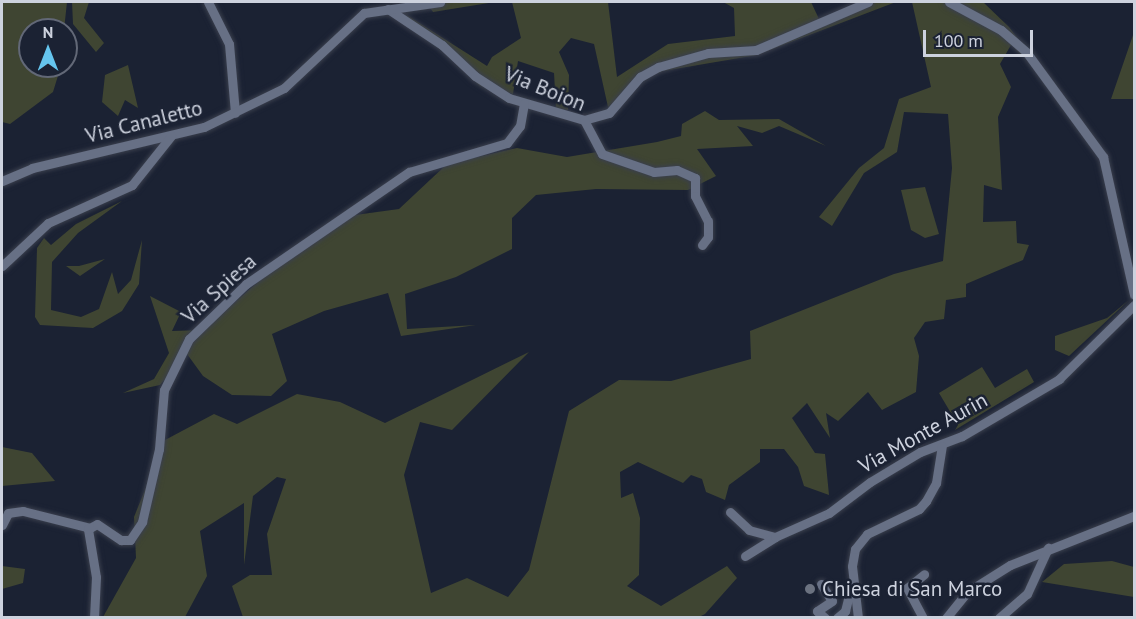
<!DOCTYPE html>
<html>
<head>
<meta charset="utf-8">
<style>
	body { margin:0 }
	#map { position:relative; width:1136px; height:619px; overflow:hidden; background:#1b2233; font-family:"PT Sans",sans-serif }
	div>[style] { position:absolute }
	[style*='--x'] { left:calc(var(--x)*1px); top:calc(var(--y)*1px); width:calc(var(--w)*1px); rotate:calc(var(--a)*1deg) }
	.green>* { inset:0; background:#3f4532 }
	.roads { filter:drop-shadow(0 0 2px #3a3f4d) drop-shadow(0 0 2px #3a3f4d) }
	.minor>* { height:9px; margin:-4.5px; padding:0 4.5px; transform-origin:4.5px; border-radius:4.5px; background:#677085 }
	.dots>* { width:16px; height:16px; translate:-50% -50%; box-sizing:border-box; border:3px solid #1b2233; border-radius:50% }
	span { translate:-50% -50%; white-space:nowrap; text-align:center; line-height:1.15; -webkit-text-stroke:5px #1b2233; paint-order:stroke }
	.street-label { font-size:21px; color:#cdd2de }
	.poi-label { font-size:21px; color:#cdd2de }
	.left { translate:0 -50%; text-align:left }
	.frame { position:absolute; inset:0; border:3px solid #cdd2de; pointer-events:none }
	.north { position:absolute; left:18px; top:18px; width:60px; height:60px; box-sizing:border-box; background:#1b2233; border:2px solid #626877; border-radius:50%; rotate:0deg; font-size:16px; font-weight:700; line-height:24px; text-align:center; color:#cdd2de }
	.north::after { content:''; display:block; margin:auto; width:21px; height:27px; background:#65c5ee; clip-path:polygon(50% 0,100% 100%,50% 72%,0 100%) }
	.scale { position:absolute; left:923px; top:30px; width:110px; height:27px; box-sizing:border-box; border:3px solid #cdd2de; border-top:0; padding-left:8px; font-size:18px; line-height:21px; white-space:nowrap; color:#cdd2de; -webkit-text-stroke:4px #1b2233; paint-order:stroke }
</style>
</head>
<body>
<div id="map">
	<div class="green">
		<i style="clip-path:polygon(2px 2px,67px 2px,64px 30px,30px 30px,30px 66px,61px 66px,53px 92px,10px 124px,2px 122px)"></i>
		<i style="clip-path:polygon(72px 2px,89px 2px,84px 18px,104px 43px,96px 52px,73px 24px)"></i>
		<i style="clip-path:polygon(426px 2px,495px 2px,433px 12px)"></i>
		<i style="clip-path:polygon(512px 2px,608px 2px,617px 77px,668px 44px,735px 36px,734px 8px,723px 2px,811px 2px,819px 19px,865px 2px,896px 2px,757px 55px,663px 71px,643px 79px,608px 107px,594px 44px,571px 38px,559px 52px,569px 75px,568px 110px,556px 109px,554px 73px,518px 61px,513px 94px,480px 86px,405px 14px,487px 66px,492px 57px,521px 38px)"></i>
		<i style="clip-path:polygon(912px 2px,983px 2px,1009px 27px,1051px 82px,1011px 45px,1000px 64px,1011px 87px,998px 117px,1002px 190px,984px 185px,983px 222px,1016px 221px,1017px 243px,1029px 245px,1023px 260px,966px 284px,966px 297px,946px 300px,944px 319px,925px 322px,914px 338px,919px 356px,916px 392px,882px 410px,868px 392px,838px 421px,826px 413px,830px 438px,807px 403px,792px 418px,815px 453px,825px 454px,829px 495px,804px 486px,798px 467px,784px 449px,760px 449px,760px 462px,729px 485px,725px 500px,706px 492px,702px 479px,691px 475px,683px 483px,638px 462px,620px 472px,621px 498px,633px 493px,640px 518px,639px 575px,627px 586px,661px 606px,727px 566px,737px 578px,705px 614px,699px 617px,243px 617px,232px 586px,250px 575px,272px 575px,267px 534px,286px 479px,277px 477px,253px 496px,244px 565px,244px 503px,200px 531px,207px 576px,185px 617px,103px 617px,136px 558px,134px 517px,165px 440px,214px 414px,237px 424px,297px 394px,340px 402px,385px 423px,529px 352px,452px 430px,420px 422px,404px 475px,431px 593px,467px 578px,508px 597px,529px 570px,569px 411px,619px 380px,671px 381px,751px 359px,750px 331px,894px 274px,943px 261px,952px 168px,948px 114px,904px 112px,897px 152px,864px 173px,832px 226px,819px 217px,859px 168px,884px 148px,899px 99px,931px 87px)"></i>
		<i style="clip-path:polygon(1134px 32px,1134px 99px,1111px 99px,1132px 38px)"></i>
		<i style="clip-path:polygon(128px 65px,138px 108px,125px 100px,118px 116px,102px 102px,105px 75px)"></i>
		<i style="clip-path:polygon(705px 111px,719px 120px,779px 119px,826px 146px,779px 126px,762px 133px,737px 126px,753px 146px,697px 149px,716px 176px,688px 190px,596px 189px,536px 195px,512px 218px,512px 249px,456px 277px,405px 294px,407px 329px,476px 325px,401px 336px,388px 293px,324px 311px,272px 334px,287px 381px,271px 396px,232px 395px,203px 376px,187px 354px,160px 385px,123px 393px,154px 379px,169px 353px,150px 296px,181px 312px,172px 331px,203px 330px,265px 276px,355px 215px,399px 209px,447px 164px,517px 148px,567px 157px,657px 142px,681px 136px,682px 124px)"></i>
		<i style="clip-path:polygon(925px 187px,939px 234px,925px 238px,911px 230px,901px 190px)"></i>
		<i style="clip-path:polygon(122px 201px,78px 233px,52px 262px,51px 310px,81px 317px,99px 309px,112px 272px,118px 294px,131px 280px,142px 240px,139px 284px,122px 311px,93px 328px,40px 325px,35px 317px,37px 248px,44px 238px,51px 245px,76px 224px)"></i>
		<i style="clip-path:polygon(105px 259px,80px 276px,66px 266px,79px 266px)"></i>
		<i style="clip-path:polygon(1129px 300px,1069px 356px,1055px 350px,1055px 336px,1107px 318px)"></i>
		<i style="clip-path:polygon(982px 367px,995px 388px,1027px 369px,1034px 382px,955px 430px,958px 425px,939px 393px)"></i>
		<i style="clip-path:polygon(2px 447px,32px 453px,55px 481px,2px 486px)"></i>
		<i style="clip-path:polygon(1112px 561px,1134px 567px,1134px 597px,1042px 582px,1064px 564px)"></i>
		<i style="clip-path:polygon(2px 566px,25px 569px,23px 583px,2px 589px)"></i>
	</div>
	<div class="roads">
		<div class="minor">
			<i style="--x:208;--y:2;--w:47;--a:63.4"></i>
			<i style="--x:229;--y:44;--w:69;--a:85"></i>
			<i style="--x:949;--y:2;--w:59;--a:28.3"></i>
			<i style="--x:1001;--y:30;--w:35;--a:41"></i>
			<i style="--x:1027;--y:53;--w:129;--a:53.8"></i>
			<i style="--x:1103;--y:157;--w:141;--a:77.3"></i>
			<i style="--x:388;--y:9;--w:65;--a:33.7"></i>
			<i style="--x:442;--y:45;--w:45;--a:43.2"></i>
			<i style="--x:475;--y:76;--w:40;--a:32.9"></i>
			<i style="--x:509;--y:98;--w:78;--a:16.3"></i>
			<i style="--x:584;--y:120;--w:26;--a:-16"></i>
			<i style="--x:609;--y:113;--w:48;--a:-49.3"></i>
			<i style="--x:640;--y:77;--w:21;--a:-29"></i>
			<i style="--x:658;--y:67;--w:52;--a:-15.6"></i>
			<i style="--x:708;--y:53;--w:48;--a:-3.6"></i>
			<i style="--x:756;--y:50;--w:122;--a:-23.2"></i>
			<i style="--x:584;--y:120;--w:38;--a:62"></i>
			<i style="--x:602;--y:154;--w:55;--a:19.1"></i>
			<i style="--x:654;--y:172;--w:23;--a:-5"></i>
			<i style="--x:677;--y:170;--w:20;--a:24"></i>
			<i style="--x:695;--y:178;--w:18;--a:90"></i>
			<i style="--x:695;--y:196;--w:28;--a:63"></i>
			<i style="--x:708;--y:221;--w:16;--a:90"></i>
			<i style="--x:708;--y:237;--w:10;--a:127"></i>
			<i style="--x:2;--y:181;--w:33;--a:-23"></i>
			<i style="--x:32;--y:168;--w:177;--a:-13.4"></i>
			<i style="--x:204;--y:127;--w:89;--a:-26"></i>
			<i style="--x:284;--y:88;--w:110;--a:-43.2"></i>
			<i style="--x:364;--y:13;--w:77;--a:-8.2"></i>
			<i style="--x:2;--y:266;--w:63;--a:-43.1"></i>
			<i style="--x:48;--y:223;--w:92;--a:-24.3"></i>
			<i style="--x:132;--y:185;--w:63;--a:-51.5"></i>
			<i style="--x:730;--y:512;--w:26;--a:43"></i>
			<i style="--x:749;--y:530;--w:27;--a:15"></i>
			<i style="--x:2;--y:525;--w:13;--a:-63"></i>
			<i style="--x:8;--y:513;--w:15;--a:-8"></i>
			<i style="--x:23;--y:511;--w:69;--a:14.2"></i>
			<i style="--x:745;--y:556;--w:36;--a:-32"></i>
			<i style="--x:775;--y:537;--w:59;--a:-24"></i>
			<i style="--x:829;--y:513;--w:51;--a:-37.1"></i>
			<i style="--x:870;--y:482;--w:58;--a:-31"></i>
			<i style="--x:920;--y:452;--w:45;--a:-20.9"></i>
			<i style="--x:962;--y:436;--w:113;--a:-30.4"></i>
			<i style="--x:1059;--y:379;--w:105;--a:-44.6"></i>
			<i style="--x:821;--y:584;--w:20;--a:57"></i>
			<i style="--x:832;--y:601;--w:18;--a:146"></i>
			<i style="--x:817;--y:611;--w:11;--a:41"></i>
			<i style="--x:94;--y:618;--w:41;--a:-87.2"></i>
			<i style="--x:96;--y:577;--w:49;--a:-99.5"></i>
			<i style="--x:88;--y:529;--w:10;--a:-29"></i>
			<i style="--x:97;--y:524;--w:29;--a:34"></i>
			<i style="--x:121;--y:540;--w:9;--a:0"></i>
			<i style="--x:130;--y:540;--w:22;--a:-56"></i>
			<i style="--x:142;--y:522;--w:75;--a:-76.9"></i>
			<i style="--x:159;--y:449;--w:59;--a:-85.2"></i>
			<i style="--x:164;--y:390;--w:57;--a:-63.9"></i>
			<i style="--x:189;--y:339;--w:79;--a:-44"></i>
			<i style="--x:246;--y:284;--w:198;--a:-34.5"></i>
			<i style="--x:409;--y:172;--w:102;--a:-16.5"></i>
			<i style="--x:507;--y:143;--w:21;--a:-53"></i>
			<i style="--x:520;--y:126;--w:23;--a:-80"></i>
			<i style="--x:837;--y:618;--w:11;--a:-41"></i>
			<i style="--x:845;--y:611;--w:21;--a:-76"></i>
			<i style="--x:858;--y:618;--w:52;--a:-96.6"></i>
			<i style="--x:852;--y:566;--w:17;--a:-80"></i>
			<i style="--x:855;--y:549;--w:19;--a:-51"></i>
			<i style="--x:867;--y:534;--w:58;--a:-25.7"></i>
			<i style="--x:919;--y:509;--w:11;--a:-49"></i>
			<i style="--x:926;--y:501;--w:21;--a:-61"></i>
			<i style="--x:936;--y:483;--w:37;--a:-81"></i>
			<i style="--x:923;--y:618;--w:34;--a:-118"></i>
			<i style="--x:907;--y:588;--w:22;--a:-39"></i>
			<i style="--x:946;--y:618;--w:33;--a:-51"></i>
			<i style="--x:967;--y:592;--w:51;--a:-32.1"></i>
			<i style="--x:1010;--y:565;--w:133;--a:-21.6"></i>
			<i style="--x:999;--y:618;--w:37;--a:-41"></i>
			<i style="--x:1027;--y:594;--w:51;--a:-65.5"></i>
		</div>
	</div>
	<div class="dots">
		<i style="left:810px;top:589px;background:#6b7280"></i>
	</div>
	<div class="street-label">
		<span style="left:545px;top:89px;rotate:22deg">Via Boion</span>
		<span style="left:144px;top:122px;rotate:-14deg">Via Canaletto</span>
		<span style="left:219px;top:289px;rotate:-42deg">Via Spiesa</span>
		<span style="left:923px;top:433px;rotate:-29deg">Via Monte Aurin</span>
	</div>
	<div class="poi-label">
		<span class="left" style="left:822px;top:589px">Chiesa di San Marco</span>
	</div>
	<div class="frame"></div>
	<div class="north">N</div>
	<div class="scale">100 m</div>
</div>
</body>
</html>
